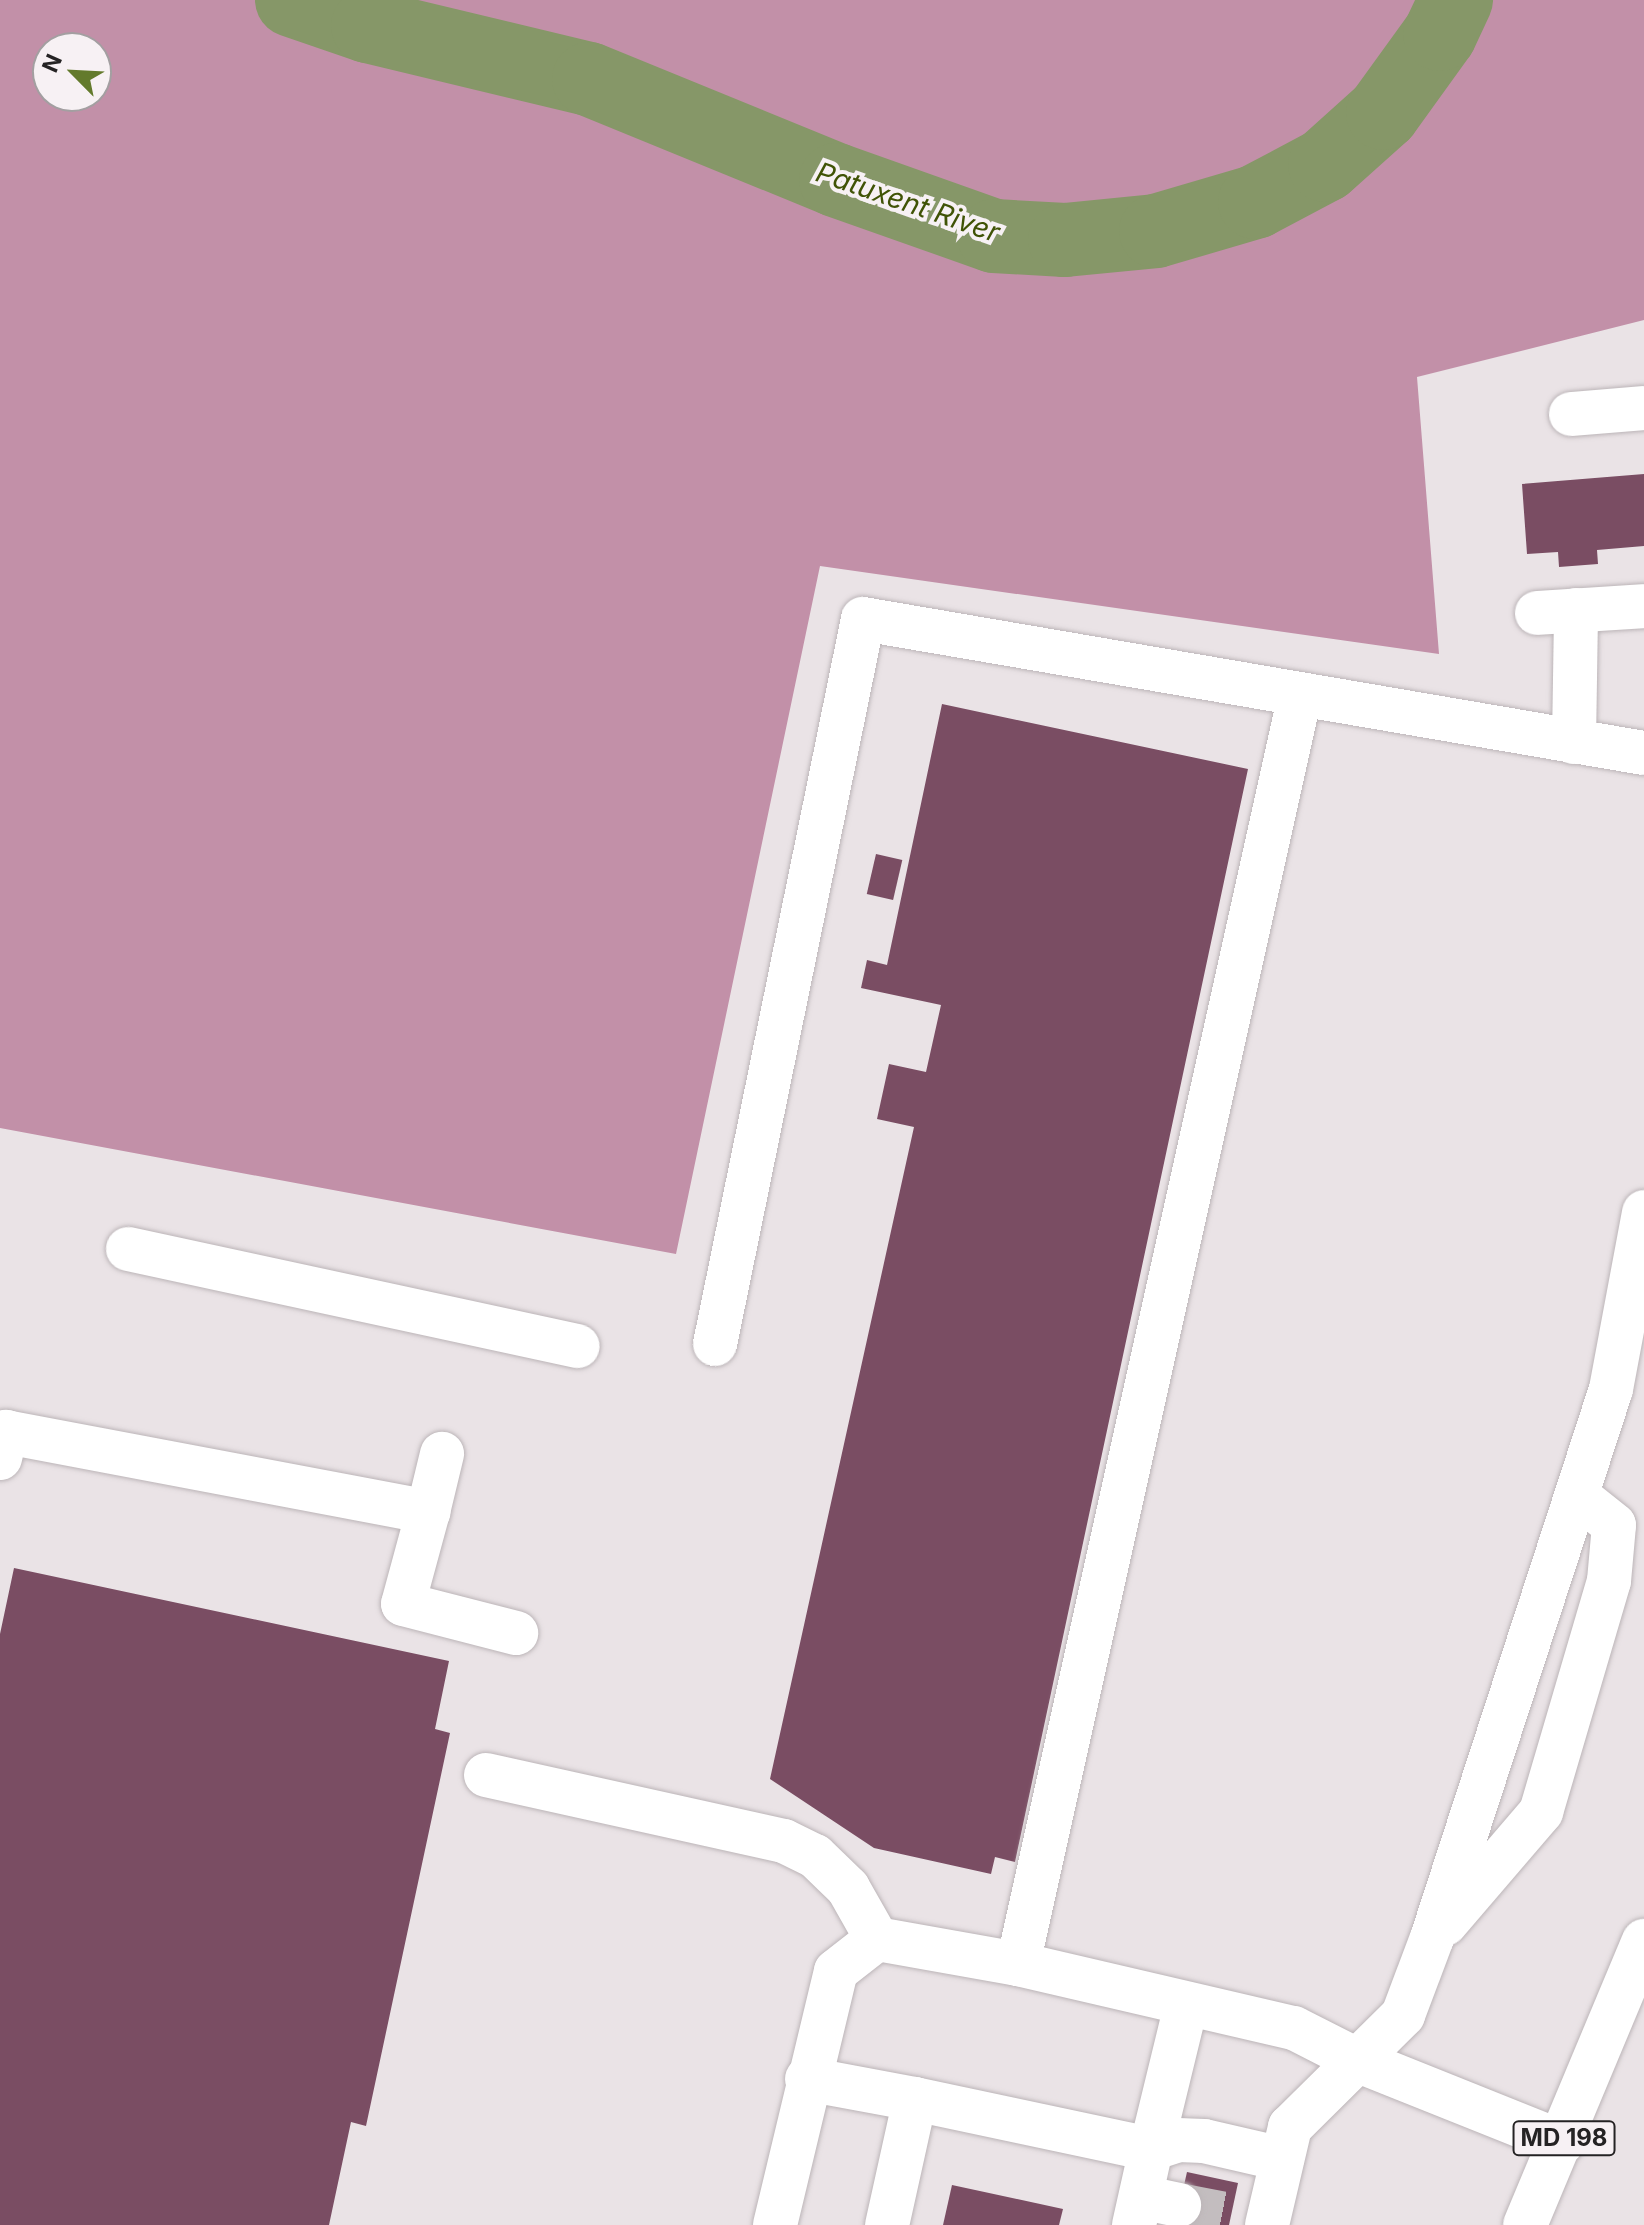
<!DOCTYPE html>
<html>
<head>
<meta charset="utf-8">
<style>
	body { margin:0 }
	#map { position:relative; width:1644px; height:2225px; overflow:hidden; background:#eae3e6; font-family:Inter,sans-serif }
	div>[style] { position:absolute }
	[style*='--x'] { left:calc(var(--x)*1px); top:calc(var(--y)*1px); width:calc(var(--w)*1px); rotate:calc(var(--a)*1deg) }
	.forest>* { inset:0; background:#c290a8 }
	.river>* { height:74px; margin:-37px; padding:0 37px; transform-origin:37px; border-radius:37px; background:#869768 }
	.building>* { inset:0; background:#7a4d63; transform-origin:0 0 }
	.minor-tunnel>* { height:44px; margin-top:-22px; transform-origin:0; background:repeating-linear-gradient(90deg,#c3bdbf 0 44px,transparent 0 66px) }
	.roads { filter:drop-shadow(0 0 2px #bcb5b8) drop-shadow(0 0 2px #bcb5b8) }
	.minor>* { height:44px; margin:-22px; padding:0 22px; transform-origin:22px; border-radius:22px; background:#fff }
	.major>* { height:44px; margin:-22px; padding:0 22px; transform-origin:22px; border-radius:22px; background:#fff }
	span { translate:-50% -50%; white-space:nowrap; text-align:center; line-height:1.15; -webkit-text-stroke:8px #f7f1f4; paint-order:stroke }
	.shield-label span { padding:2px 6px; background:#f7f1f4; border:2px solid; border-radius:6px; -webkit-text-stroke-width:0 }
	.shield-label { font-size:24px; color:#252324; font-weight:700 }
	.water-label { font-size:28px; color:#405306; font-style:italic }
	.north { position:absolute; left:32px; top:32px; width:80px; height:80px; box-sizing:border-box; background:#f7f1f4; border:2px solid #a39fa1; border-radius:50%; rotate:294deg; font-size:22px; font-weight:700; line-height:32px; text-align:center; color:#252324 }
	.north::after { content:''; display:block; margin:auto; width:28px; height:36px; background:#637a2c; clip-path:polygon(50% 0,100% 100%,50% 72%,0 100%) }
</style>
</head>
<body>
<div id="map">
	<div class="forest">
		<i style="clip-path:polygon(evenodd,0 0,1644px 0,1644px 320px,1417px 377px,1439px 654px,820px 566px,676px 1254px,0 1128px,0 0,48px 48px,96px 48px,96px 96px,48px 96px,48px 48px)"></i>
	</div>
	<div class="river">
		<i style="--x:292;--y:0;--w:80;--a:18.9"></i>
		<i style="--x:368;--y:26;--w:227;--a:13.5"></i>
		<i style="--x:589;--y:79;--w:267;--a:22.2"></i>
		<i style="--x:836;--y:180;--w:168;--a:19.5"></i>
		<i style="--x:994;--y:236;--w:71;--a:3.2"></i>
		<i style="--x:1065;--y:240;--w:91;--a:-5.6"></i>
		<i style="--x:1156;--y:231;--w:103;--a:-16.3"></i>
		<i style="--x:1255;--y:202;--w:79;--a:-27.9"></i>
		<i style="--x:1325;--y:165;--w:78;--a:-41.9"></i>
		<i style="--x:1383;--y:113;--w:97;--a:-54.2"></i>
		<i style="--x:1440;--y:34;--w:38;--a:-65"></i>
	</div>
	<div class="building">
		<i style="clip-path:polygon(1644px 474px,1644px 546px,1597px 550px,1598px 564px,1559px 567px,1558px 552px,1527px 554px,1522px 484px)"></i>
		<i style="clip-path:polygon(942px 704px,1248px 769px,1015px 1862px,995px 1857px,991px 1874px,874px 1848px,770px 1779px,914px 1127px,877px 1119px,889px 1064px,926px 1072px,941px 1005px,861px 988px,867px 960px,887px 965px)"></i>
		<i style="left:876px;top:854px;width:27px;height:41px;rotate:13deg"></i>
		<i style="clip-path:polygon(14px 1568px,449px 1661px,435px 1729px,450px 1733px,366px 2126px,351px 2122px,329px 2225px,0 2225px,0 1634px)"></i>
		<i style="clip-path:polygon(1187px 2172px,1238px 2183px,1229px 2225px,1175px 2225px)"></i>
		<i style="clip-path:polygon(952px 2185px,1063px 2209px,1059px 2225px,943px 2225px)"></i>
	</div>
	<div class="minor-tunnel">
		<i style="--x:1179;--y:2205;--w:53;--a:10.9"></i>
	</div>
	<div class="roads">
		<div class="minor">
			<i style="--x:1571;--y:414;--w:73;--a:-4.7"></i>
			<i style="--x:1537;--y:613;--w:107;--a:-3.7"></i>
			<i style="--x:1574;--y:742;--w:132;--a:-89.1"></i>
			<i style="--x:128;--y:1249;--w:460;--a:12.2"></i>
			<i style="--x:715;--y:1344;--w:740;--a:-78.46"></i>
			<i style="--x:863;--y:619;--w:792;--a:9.74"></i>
			<i style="--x:0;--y:1458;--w:27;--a:-77"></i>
			<i style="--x:6;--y:1432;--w:430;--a:10.7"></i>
			<i style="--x:428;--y:1512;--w:95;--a:105.2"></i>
			<i style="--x:403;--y:1604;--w:117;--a:14.4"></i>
			<i style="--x:428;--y:1512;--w:60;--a:-76.4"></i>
			<i style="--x:486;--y:1775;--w:305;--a:12.5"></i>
			<i style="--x:784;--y:1841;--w:34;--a:26"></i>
			<i style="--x:815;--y:1856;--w:46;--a:44.1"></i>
			<i style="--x:848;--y:1888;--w:59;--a:60.4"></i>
			<i style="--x:1445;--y:1924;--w:148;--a:-49.4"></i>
			<i style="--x:1541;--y:1812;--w:241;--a:-73.6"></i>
			<i style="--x:1609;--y:1581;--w:56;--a:-84.9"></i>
			<i style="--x:1614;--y:1525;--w:45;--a:-141.3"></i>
			<i style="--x:1018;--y:1964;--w:1300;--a:-77.47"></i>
			<i style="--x:807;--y:2079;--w:110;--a:10.5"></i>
			<i style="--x:915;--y:2099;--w:129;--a:102.5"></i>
			<i style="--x:915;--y:2099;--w:241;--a:12"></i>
			<i style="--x:1151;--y:2149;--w:78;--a:102.6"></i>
			<i style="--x:1151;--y:2149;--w:148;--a:-76.3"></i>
			<i style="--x:1151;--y:2149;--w:28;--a:-18"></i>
			<i style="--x:1178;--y:2140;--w:26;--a:2"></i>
			<i style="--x:1204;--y:2141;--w:80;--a:13"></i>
			<i style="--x:1141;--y:2197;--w:39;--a:12"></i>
			<i style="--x:775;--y:2225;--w:261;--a:-76.5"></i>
			<i style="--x:836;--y:1971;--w:52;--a:-38"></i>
			<i style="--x:877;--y:1939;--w:143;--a:10.1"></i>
			<i style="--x:1018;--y:1964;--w:283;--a:13.1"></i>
			<i style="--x:1294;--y:2028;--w:73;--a:26.9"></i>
			<i style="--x:1359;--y:2061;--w:219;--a:21.8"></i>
			<i style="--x:1267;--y:2225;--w:101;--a:-76.8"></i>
			<i style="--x:1290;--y:2127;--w:159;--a:-44.7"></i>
			<i style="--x:1403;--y:2015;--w:82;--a:-69.4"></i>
			<i style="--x:1432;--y:1938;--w:577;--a:-71.94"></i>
			<i style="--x:1611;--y:1389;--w:180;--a:-79.4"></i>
		</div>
		<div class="major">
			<i style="--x:1525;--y:2225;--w:308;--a:-67.3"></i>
		</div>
	</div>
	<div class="shield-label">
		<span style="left:1564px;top:2138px">MD 198</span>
	</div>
	<div class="water-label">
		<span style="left:908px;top:202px;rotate:19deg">Patuxent River</span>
	</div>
	<div class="north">N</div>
</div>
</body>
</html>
